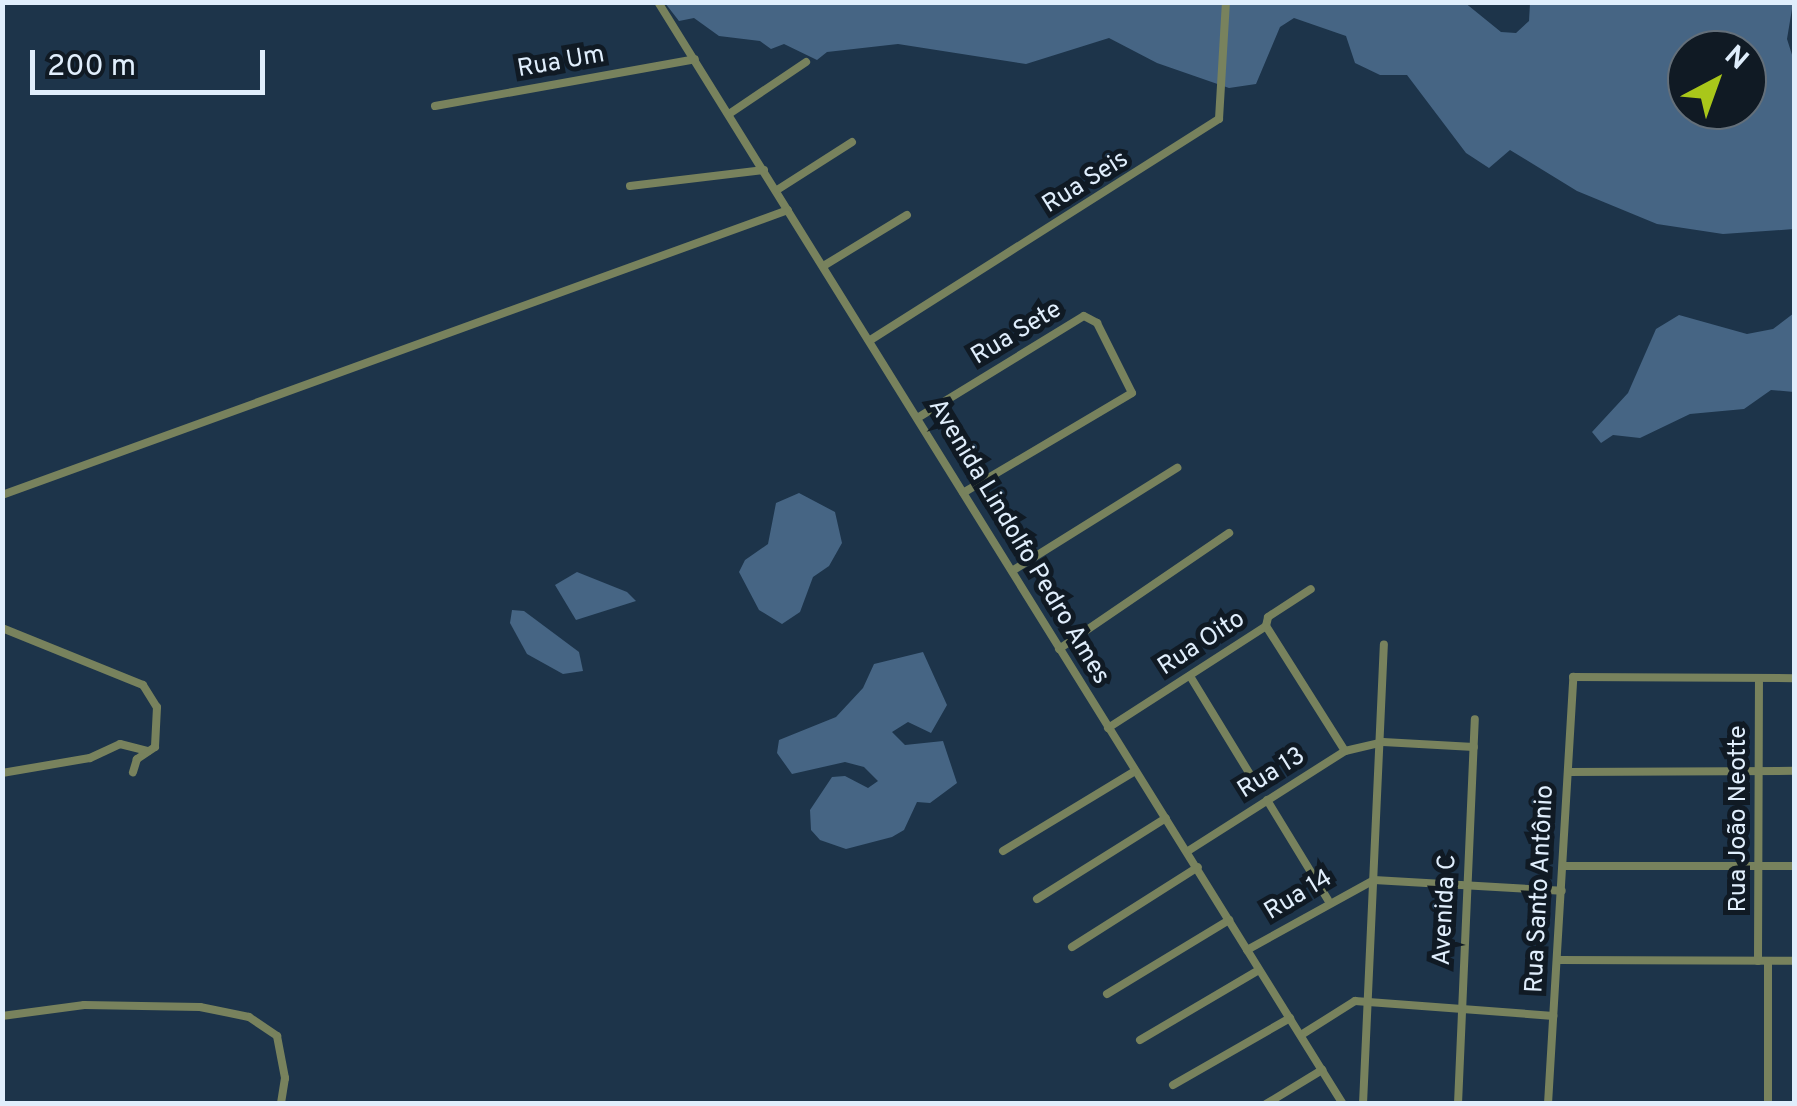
<!DOCTYPE html>
<html>
<head>
<meta charset="utf-8">
<style>
	body { margin:0 }
	#map { position:relative; width:1797px; height:1106px; overflow:hidden; background:#1d344a; font-family:Overpass,sans-serif }
	div>[style] { position:absolute }
	[style*='--x'] { left:calc(var(--x)*1px); top:calc(var(--y)*1px); width:calc(var(--w)*1px); rotate:calc(var(--a)*1deg) }
	.forest>* { inset:0; background:#466584 }
	.street>* { height:8px; margin:-4px; padding:0 4px; transform-origin:4px; border-radius:4px; background:#78825d }
	span { translate:-50% -50%; white-space:nowrap; text-align:center; line-height:1.15; -webkit-text-stroke:10px #101a24; paint-order:stroke }
	.street-label { font-size:25px; color:#e0eefc }
	.frame { position:absolute; inset:0; border:5px solid #e0eefc; pointer-events:none }
	.north { position:absolute; left:1667px; top:30px; width:100px; height:100px; box-sizing:border-box; background:#101a24; border:2px solid #636f7a; border-radius:50%; rotate:41deg; font-size:28px; font-weight:700; line-height:40px; text-align:center; color:#e0eefc }
	.north::after { content:''; display:block; margin:auto; width:35px; height:45px; background:#a9c71a; clip-path:polygon(50% 0,100% 100%,50% 72%,0 100%) }
	.scale { position:absolute; left:30px; top:50px; width:235px; height:45px; box-sizing:border-box; border:5px solid #e0eefc; border-top:0; padding-left:12px; font-size:30px; line-height:35px; white-space:nowrap; color:#e0eefc; -webkit-text-stroke:8px #101a24; paint-order:stroke }
</style>
</head>
<body>
<div id="map">
	<div class="forest">
		<i style="clip-path:polygon(evenodd,1464px 2px,1501px 32px,1516px 33px,1529px 21px,1530px 3px,1793px 3px,1787px 39px,1794px 61px,1794px 229px,1723px 234px,1657px 224px,1577px 191px,1510px 150px,1489px 168px,1466px 153px,1407px 75px,1380px 75px,1355px 63px,1346px 36px,1294px 18px,1280px 27px,1256px 84px,1229px 88px,1157px 63px,1109px 38px,1026px 64px,898px 44px,827px 52px,817px 60px,784px 44px,771px 49px,760px 41px,719px 36px,694px 18px,679px 21px,665px 3px,1464px 2px,1687px 50px,1747px 50px,1747px 110px,1687px 110px,1687px 50px)"></i>
		<i style="clip-path:polygon(1794px 313px,1794px 392px,1771px 390px,1744px 409px,1690px 414px,1640px 438px,1613px 435px,1601px 443px,1592px 432px,1628px 393px,1656px 329px,1679px 315px,1747px 334px,1773px 329px)"></i>
		<i style="clip-path:polygon(799px 493px,835px 512px,842px 543px,829px 566px,813px 577px,800px 612px,782px 624px,759px 610px,739px 572px,745px 560px,768px 544px,776px 503px)"></i>
		<i style="clip-path:polygon(577px 572px,627px 592px,636px 601px,576px 620px,555px 585px)"></i>
		<i style="clip-path:polygon(512px 610px,524px 611px,579px 652px,583px 671px,563px 674px,527px 654px,510px 623px)"></i>
		<i style="clip-path:polygon(923px 652px,947px 705px,931px 733px,908px 722px,892px 732px,905px 745px,943px 741px,957px 783px,930px 803px,917px 802px,904px 830px,892px 837px,846px 849px,820px 840px,811px 830px,810px 810px,832px 777px,845px 776px,868px 788px,878px 781px,864px 767px,845px 762px,792px 774px,777px 753px,779px 740px,836px 717px,863px 688px,874px 664px)"></i>
	</div>
	<div class="street">
		<i style="--x:658;--y:2;--w:1298;--a:58.14"></i>
		<i style="--x:435;--y:106;--w:264;--a:-10.2"></i>
		<i style="--x:729;--y:114;--w:93;--a:-34"></i>
		<i style="--x:630;--y:186;--w:135;--a:-6.8"></i>
		<i style="--x:777;--y:190;--w:89;--a:-32.6"></i>
		<i style="--x:825;--y:265;--w:96;--a:-31.4"></i>
		<i style="--x:872;--y:339;--w:411;--a:-32.4"></i>
		<i style="--x:1219;--y:119;--w:117;--a:-86.6"></i>
		<i style="--x:919;--y:417;--w:193;--a:-31.5"></i>
		<i style="--x:1084;--y:316;--w:15;--a:28"></i>
		<i style="--x:1097;--y:323;--w:78;--a:63.4"></i>
		<i style="--x:1132;--y:393;--w:196;--a:149.4"></i>
		<i style="--x:2;--y:495;--w:836;--a:-19.93"></i>
		<i style="--x:1012;--y:571;--w:195;--a:-32"></i>
		<i style="--x:1266;--y:626;--w:148;--a:57.7"></i>
		<i style="--x:2;--y:628;--w:152;--a:22"></i>
		<i style="--x:143;--y:685;--w:26;--a:58"></i>
		<i style="--x:157;--y:707;--w:40;--a:92.9"></i>
		<i style="--x:155;--y:747;--w:22;--a:146"></i>
		<i style="--x:137;--y:759;--w:14;--a:107"></i>
		<i style="--x:1059;--y:649;--w:206;--a:-34.3"></i>
		<i style="--x:1190;--y:676;--w:123;--a:58.6"></i>
		<i style="--x:1108;--y:728;--w:188;--a:-32.8"></i>
		<i style="--x:1266;--y:626;--w:9;--a:-77"></i>
		<i style="--x:1268;--y:617;--w:51;--a:-33.1"></i>
		<i style="--x:1568;--y:772;--w:226;--a:-0.3"></i>
		<i style="--x:2;--y:773;--w:89;--a:-9.7"></i>
		<i style="--x:90;--y:758;--w:33;--a:-25"></i>
		<i style="--x:120;--y:744;--w:29;--a:14"></i>
		<i style="--x:1267;--y:800;--w:117;--a:58.6"></i>
		<i style="--x:1003;--y:851;--w:154;--a:-31.2"></i>
		<i style="--x:1188;--y:851;--w:186;--a:-32.5"></i>
		<i style="--x:1345;--y:751;--w:39;--a:-13"></i>
		<i style="--x:1383;--y:742;--w:91;--a:3.1"></i>
		<i style="--x:1564;--y:866;--w:230;--a:0"></i>
		<i style="--x:1037;--y:899;--w:152;--a:-32.1"></i>
		<i style="--x:1072;--y:947;--w:149;--a:-32.4"></i>
		<i style="--x:1247;--y:950;--w:145;--a:-28.9"></i>
		<i style="--x:1374;--y:880;--w:188;--a:3.3"></i>
		<i style="--x:1558;--y:960;--w:236;--a:0.2"></i>
		<i style="--x:1758;--y:961;--w:283;--a:-89.8"></i>
		<i style="--x:1768;--y:961;--w:143;--a:90"></i>
		<i style="--x:1107;--y:994;--w:143;--a:-31.2"></i>
		<i style="--x:2;--y:1016;--w:83;--a:-7.6"></i>
		<i style="--x:84;--y:1005;--w:116;--a:1"></i>
		<i style="--x:200;--y:1007;--w:50;--a:11.5"></i>
		<i style="--x:249;--y:1017;--w:34;--a:34"></i>
		<i style="--x:277;--y:1036;--w:43;--a:79.2"></i>
		<i style="--x:285;--y:1078;--w:26;--a:99"></i>
		<i style="--x:1301;--y:1035;--w:64;--a:-32.2"></i>
		<i style="--x:1355;--y:1001;--w:199;--a:4.3"></i>
		<i style="--x:1140;--y:1040;--w:138;--a:-30.5"></i>
		<i style="--x:1173;--y:1085;--w:135;--a:-29.8"></i>
		<i style="--x:1266;--y:1104;--w:66;--a:-31.3"></i>
		<i style="--x:1363;--y:1104;--w:460;--a:-87.4"></i>
		<i style="--x:1458;--y:1104;--w:385;--a:-87.5"></i>
		<i style="--x:1548;--y:1104;--w:428;--a:-86.6"></i>
		<i style="--x:1573;--y:677;--w:221;--a:0.3"></i>
	</div>
	<div class="street-label">
		<span style="left:561px;top:63px;rotate:-10deg">Rua Um</span>
		<span style="left:1086px;top:183px;rotate:-32deg">Rua Seis</span>
		<span style="left:1017px;top:334px;rotate:-31deg">Rua Sete</span>
		<span style="left:1018px;top:542px;rotate:59deg">Avenida Lindolfo Pedro Ames</span>
		<span style="left:1202px;top:644px;rotate:-33deg">Rua Oito</span>
		<span style="left:1272px;top:774px;rotate:-32deg">Rua 13</span>
		<span style="left:1739px;top:819px;rotate:-90deg">Rua João Neotte</span>
		<span style="left:1541px;top:889px;rotate:-87deg">Rua Santo Antônio</span>
		<span style="left:1299px;top:896px;rotate:-31deg">Rua 14</span>
		<span style="left:1446px;top:910px;rotate:-87deg">Avenida C</span>
	</div>
	<div class="frame"></div>
	<div class="north">N</div>
	<div class="scale">200 m</div>
</div>
</body>
</html>
